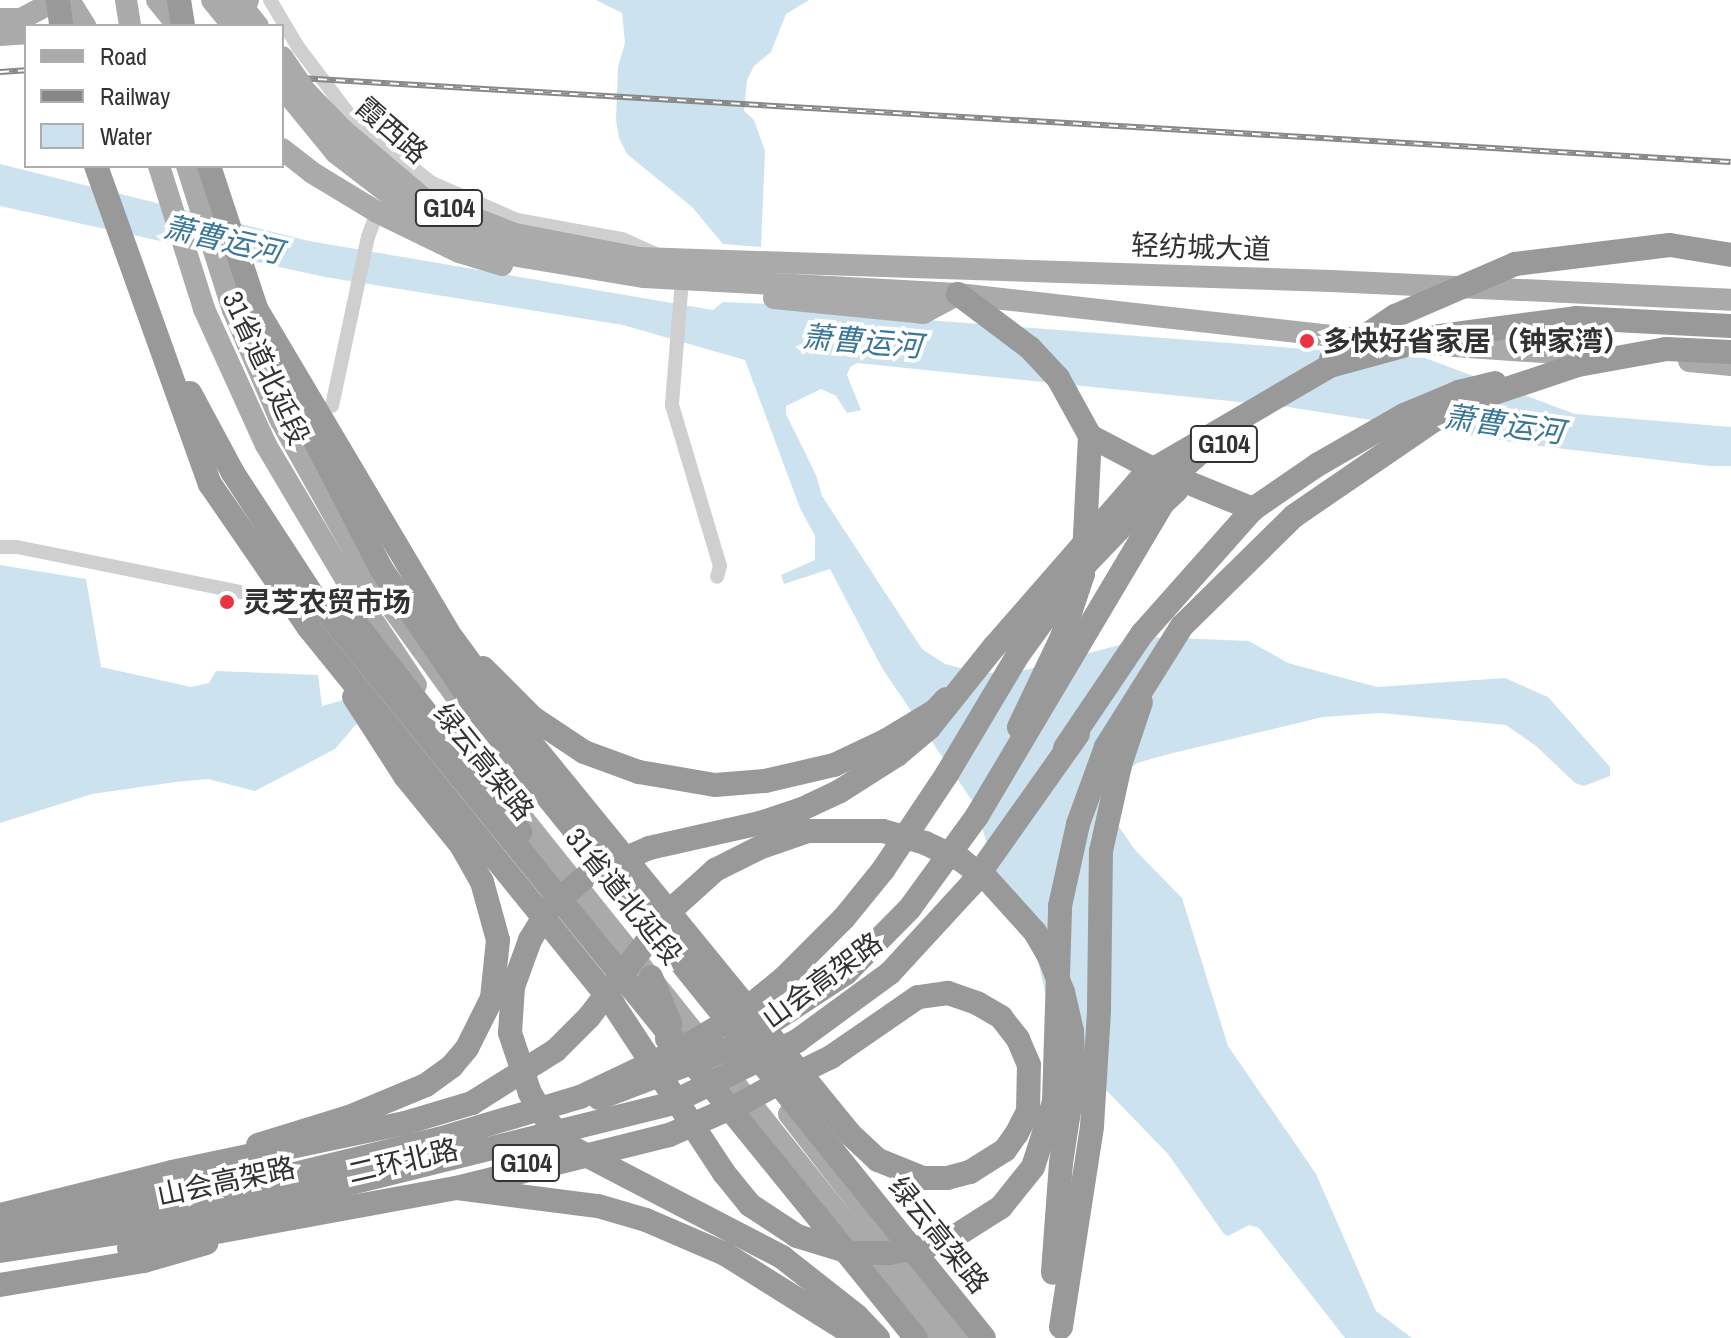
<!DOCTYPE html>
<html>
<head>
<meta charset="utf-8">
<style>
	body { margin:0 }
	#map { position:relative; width:1731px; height:1338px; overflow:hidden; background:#fff; font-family:"Archivo Narrow","Noto Sans SC",sans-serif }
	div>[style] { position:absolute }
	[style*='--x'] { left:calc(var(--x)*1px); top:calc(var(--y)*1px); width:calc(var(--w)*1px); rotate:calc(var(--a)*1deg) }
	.water>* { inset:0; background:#cce2ef }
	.street>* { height:14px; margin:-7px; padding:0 7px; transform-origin:7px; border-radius:7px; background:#cfcfcf }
	.primary>* { height:22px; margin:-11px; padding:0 11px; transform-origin:11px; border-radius:11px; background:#aaa }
	.highway>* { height:24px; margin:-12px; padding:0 12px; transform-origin:12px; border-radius:12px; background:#999 }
	.rail>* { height:6px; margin-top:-3px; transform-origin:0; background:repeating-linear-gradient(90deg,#fff 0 9px,#878787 0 18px); box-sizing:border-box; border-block:2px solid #878787 }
	.primary-bridge>* { height:22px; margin:-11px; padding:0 11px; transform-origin:11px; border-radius:11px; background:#aaa }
	.highway-bridge>* { height:24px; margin:-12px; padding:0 12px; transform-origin:12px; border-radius:12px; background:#999 }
	.dots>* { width:22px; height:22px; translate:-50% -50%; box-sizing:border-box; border:4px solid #fff; border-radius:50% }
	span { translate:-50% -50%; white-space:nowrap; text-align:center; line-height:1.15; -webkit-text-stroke:8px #fff; paint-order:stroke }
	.shield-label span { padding:2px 6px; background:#fff; border:2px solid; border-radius:6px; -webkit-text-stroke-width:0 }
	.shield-label { font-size:26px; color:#323232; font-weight:700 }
	.street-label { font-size:28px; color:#323232 }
	.poi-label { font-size:28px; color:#323232; font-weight:700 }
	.left { translate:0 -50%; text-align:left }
	.water-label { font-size:30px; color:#3b7799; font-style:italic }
	.legend { position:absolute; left:24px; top:24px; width:260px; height:144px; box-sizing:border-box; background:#fff; border:2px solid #adadad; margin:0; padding:10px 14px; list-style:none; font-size:24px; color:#323232 }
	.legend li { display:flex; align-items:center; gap:16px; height:40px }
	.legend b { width:40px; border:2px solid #adadad }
</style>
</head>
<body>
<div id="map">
	<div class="water">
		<i style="clip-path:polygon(596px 0,809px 0,786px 14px,771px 52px,754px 66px,747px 80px,744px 111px,754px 120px,765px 151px,761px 247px,723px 244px,692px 207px,627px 154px,619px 138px,616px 120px,618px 67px,625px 43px,622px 13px)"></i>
		<i style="clip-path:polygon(0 164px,309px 241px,713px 310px,723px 302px,769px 304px,784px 309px,1425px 358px,1575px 414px,1731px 427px,1731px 466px,1710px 466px,1531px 445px,1288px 407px,857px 363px,850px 367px,847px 375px,861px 410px,847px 413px,836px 396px,821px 389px,786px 406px,786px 414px,816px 475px,822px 496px,922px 649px,945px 664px,980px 673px,1018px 672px,1149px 637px,1249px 641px,1288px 663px,1377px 687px,1505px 678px,1548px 697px,1610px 767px,1610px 776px,1584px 786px,1575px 783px,1536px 746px,1506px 725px,1380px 713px,1323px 717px,1169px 754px,1137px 763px,1127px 771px,1115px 821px,1135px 850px,1182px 898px,1228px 1046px,1316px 1174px,1376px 1311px,1412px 1338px,1345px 1338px,1259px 1228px,1249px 1225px,1228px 1236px,1224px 1234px,1168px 1154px,1107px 1091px,1081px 1052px,1045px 992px,1033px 940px,1003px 895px,975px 805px,882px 668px,830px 569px,784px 584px,781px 575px,815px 560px,815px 536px,800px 508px,745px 360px,623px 325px,325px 277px,0 206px)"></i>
		<i style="clip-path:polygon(0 565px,86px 579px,101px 667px,191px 687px,209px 683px,216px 671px,318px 675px,322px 706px,361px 695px,369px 709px,335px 749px,255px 791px,208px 779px,176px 782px,92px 794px,0 823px)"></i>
	</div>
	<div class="street">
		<i style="--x:270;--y:0;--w:55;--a:59.2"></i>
		<i style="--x:298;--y:47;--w:94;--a:52.8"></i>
		<i style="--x:355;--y:122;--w:98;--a:38.4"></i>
		<i style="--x:432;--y:183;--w:93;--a:23.5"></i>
		<i style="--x:517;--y:220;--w:107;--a:10.3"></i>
		<i style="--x:622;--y:239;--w:39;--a:24"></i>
		<i style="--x:681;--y:292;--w:113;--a:94.6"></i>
		<i style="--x:672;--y:405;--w:168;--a:73.4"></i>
		<i style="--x:720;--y:566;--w:11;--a:105"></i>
		<i style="--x:332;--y:406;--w:173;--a:-78"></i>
		<i style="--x:368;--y:237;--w:27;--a:-70"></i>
		<i style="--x:0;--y:547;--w:17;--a:0"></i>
		<i style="--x:17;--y:547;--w:278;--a:11.4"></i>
	</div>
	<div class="primary">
		<i style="--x:126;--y:0;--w:26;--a:81"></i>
		<i style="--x:157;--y:0;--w:33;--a:51"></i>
		<i style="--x:212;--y:0;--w:33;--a:51"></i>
		<i style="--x:237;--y:0;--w:33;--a:51"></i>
		<i style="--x:0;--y:19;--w:21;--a:0"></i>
		<i style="--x:21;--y:19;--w:40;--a:-28"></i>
		<i style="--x:0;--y:35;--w:26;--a:-4"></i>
		<i style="--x:282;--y:87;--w:85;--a:50.7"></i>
		<i style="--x:336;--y:153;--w:105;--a:37.6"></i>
		<i style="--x:419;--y:217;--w:100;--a:22.4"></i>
		<i style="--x:511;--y:255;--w:135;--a:9.4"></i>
		<i style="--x:644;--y:277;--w:314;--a:3.1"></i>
		<i style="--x:958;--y:294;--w:416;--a:6.4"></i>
		<i style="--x:282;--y:149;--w:37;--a:38"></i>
		<i style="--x:311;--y:172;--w:77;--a:31.2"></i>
		<i style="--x:377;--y:212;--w:91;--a:26"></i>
		<i style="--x:459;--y:252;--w:45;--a:16.8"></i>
		<i style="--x:159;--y:166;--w:150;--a:72.5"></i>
		<i style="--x:204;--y:309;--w:149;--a:65.5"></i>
		<i style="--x:266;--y:445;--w:157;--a:59.3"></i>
		<i style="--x:346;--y:580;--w:126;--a:56.3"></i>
		<i style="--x:187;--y:166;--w:151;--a:72.3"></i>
		<i style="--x:233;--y:310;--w:119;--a:66.7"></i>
		<i style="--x:280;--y:419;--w:176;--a:60.7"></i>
		<i style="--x:366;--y:572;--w:169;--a:54.1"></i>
		<i style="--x:669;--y:259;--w:662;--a:1.9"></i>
		<i style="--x:1331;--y:281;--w:400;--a:2.7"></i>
		<i style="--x:774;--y:298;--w:150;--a:5.7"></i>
		<i style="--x:923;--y:313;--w:36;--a:-28"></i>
		<i style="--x:1425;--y:344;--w:177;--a:3.9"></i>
		<i style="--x:278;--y:361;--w:85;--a:67.9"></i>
		<i style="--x:1689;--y:361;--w:42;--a:5.4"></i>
		<i style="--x:513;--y:806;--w:681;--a:51.38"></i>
		<i style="--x:789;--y:1114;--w:284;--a:52.2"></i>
	</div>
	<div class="highway">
		<i style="--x:179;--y:0;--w:26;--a:81"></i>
		<i style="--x:958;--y:294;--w:90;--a:36.9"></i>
		<i style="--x:1030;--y:348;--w:41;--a:47"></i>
		<i style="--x:1058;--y:378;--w:66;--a:61.1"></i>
		<i style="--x:1090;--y:436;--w:138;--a:92.9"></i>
		<i style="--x:1083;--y:574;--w:66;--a:108.4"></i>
		<i style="--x:1062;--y:637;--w:100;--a:115.5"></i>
		<i style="--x:1666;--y:349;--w:65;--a:2.6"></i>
		<i style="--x:1090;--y:436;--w:62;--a:27.8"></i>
		<i style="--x:1145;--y:465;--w:117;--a:22.2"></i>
		<i style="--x:348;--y:614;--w:278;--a:51.7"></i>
		<i style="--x:483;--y:668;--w:71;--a:45"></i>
		<i style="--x:533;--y:718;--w:61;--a:33.7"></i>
		<i style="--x:584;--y:752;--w:59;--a:20"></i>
		<i style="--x:639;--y:772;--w:77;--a:9.7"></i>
		<i style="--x:715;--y:785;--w:50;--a:-4.6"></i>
		<i style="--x:765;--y:781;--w:71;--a:-13.1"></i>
		<i style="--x:834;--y:765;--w:56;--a:-25.2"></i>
		<i style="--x:885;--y:741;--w:58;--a:-31"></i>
		<i style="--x:935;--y:711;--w:16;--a:-47"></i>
		<i style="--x:1065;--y:748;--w:138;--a:-56"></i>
		<i style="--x:1142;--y:634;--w:167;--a:-48.4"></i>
		<i style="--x:1253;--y:509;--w:78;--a:-34.5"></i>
		<i style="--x:1317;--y:465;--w:100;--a:-29.9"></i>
		<i style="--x:1404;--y:415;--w:60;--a:-22.7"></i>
		<i style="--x:1459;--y:392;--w:37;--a:-14"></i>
		<i style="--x:988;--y:880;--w:70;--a:47.9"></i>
		<i style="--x:1035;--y:932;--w:28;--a:60"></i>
		<i style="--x:1049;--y:956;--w:39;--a:69"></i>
		<i style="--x:1063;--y:992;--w:40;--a:77"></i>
		<i style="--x:1072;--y:1031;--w:48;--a:87.6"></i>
		<i style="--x:1074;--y:1079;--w:85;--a:98.8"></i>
		<i style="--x:1061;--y:1163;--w:110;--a:94.2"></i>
		<i style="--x:651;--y:977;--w:50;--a:67.6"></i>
		<i style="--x:670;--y:1023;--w:16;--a:101"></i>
		<i style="--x:599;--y:1098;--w:146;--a:-20.9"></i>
		<i style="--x:735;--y:1046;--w:133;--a:-33.3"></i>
		<i style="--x:846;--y:973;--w:91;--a:-45.4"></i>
		<i style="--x:258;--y:1145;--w:95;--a:-17.1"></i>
		<i style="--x:349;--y:1117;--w:83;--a:-22.6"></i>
		<i style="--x:426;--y:1085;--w:32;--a:-36"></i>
		<i style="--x:452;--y:1066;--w:23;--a:-50"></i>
		<i style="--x:467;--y:1048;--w:56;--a:-63.4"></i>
		<i style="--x:492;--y:998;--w:58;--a:-84.1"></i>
		<i style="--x:498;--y:940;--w:60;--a:-105.4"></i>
		<i style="--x:482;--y:882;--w:43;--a:-119.6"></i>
		<i style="--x:461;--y:845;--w:89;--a:-129.1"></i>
		<i style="--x:405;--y:776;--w:94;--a:-122.8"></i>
		<i style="--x:90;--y:1202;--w:155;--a:-9.6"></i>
		<i style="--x:0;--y:1285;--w:146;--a:-9.5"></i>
		<i style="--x:144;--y:1261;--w:65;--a:-16.2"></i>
		<i style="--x:1061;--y:1327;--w:203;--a:-81.2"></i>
		<i style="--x:1092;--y:1126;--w:116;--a:-86.5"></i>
		<i style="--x:1099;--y:1010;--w:159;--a:-89.3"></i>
		<i style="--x:1101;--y:851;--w:88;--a:-77.5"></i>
		<i style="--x:1120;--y:765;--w:66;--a:-71.6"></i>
	</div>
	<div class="rail">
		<i style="--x:0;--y:72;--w:26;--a:-4"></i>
		<i style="--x:282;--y:77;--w:1451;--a:3.36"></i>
	</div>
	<div class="primary-bridge">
		<i style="--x:69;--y:0;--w:31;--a:58"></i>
		<i style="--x:237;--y:26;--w:28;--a:-67"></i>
		<i style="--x:282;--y:57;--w:42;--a:55.6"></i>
		<i style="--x:306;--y:92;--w:54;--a:45.7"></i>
		<i style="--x:344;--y:131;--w:104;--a:40.3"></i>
		<i style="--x:423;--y:198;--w:99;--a:21.4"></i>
		<i style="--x:515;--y:234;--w:127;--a:10.9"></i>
		<i style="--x:640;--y:258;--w:29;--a:2"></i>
	</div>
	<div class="highway-bridge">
		<i style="--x:58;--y:0;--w:26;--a:83"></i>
		<i style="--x:96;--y:166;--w:338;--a:70.3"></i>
		<i style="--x:210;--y:484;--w:175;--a:55.5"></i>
		<i style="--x:309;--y:628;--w:484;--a:51"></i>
		<i style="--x:613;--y:1004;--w:202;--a:56.7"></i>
		<i style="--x:724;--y:1173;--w:41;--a:50.9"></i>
		<i style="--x:750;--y:1205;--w:56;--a:33.4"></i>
		<i style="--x:797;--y:1236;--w:59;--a:16.9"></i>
		<i style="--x:853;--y:1253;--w:36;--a:0"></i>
		<i style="--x:889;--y:1253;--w:58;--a:-10.9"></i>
		<i style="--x:946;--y:1242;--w:65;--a:-32.5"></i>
		<i style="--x:1001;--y:1207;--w:51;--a:-51.3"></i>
		<i style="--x:1033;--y:1167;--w:68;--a:-72.1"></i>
		<i style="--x:1054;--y:1102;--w:196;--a:-88.2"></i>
		<i style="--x:1060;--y:906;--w:84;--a:-77.6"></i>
		<i style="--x:1078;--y:824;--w:82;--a:-70"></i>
		<i style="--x:1106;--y:747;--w:143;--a:-57.9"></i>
		<i style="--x:1182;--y:626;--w:157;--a:-44.5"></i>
		<i style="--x:1294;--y:516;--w:196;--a:-34.4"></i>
		<i style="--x:209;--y:166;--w:162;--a:71.7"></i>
		<i style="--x:255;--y:307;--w:377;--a:59.3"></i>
		<i style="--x:447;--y:631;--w:105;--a:53.9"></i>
		<i style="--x:509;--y:716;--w:539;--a:50.79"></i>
		<i style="--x:850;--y:1134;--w:38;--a:43"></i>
		<i style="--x:878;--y:1160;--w:48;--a:21.8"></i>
		<i style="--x:923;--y:1178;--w:24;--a:0"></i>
		<i style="--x:947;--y:1178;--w:24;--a:-15"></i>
		<i style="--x:970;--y:1172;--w:41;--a:-32.2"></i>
		<i style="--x:1005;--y:1150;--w:21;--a:-55"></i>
		<i style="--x:1017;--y:1133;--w:25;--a:-63"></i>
		<i style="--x:1028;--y:1111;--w:46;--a:-88.8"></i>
		<i style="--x:1029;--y:1065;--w:28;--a:-113"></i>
		<i style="--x:1018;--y:1039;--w:28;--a:-128"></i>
		<i style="--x:1001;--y:1017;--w:28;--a:-150"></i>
		<i style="--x:977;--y:1003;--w:31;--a:-161"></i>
		<i style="--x:948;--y:993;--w:30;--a:172"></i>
		<i style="--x:918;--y:997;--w:106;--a:145.4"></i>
		<i style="--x:831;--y:1057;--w:50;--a:153.9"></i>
		<i style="--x:786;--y:1079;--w:50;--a:151.4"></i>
		<i style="--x:742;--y:1103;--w:80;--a:156.3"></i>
		<i style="--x:669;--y:1135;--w:219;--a:166"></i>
		<i style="--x:1331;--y:359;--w:77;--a:-33.9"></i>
		<i style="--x:1395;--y:316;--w:131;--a:-23.4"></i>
		<i style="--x:1515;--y:264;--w:156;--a:-7"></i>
		<i style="--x:1670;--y:245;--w:62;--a:9.3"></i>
		<i style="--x:190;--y:393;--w:91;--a:61.7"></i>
		<i style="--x:233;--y:473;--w:145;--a:56.9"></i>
		<i style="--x:312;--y:594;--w:958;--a:50.93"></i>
		<i style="--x:1440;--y:411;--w:145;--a:-18.4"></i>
		<i style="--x:1578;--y:365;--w:89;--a:-10.3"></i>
		<i style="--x:306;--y:423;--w:165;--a:62.7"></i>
		<i style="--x:382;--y:570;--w:172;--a:55.7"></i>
		<i style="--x:479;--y:712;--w:804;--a:51.11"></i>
		<i style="--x:910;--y:908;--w:114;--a:-53.9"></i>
		<i style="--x:977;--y:816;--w:364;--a:-59.3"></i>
		<i style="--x:1163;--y:503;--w:18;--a:-43"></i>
		<i style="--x:0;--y:1215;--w:177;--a:-14"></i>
		<i style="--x:172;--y:1172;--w:238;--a:-11.9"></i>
		<i style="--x:405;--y:1123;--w:70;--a:-16.6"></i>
		<i style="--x:472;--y:1103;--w:99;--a:-32.2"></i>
		<i style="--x:556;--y:1050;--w:47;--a:-45"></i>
		<i style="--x:589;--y:1017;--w:138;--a:-52.4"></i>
		<i style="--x:673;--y:908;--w:57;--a:-42.1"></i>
		<i style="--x:715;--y:870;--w:49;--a:-26.6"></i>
		<i style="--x:759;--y:848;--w:52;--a:-19.1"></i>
		<i style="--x:808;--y:831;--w:75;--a:0"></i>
		<i style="--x:883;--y:831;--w:44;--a:15.9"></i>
		<i style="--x:925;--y:843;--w:40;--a:25"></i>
		<i style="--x:961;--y:860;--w:34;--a:37"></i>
		<i style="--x:0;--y:1232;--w:161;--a:-8.9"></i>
		<i style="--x:159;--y:1207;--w:288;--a:-13.7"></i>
		<i style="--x:439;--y:1139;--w:147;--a:-16.6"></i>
		<i style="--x:580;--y:1097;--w:110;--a:-25.4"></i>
		<i style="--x:679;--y:1050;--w:71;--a:-30.5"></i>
		<i style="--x:740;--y:1014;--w:58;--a:-39.4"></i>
		<i style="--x:785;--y:977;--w:83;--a:-45"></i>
		<i style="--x:844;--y:918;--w:62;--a:-50.9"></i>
		<i style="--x:883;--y:870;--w:115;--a:-56.3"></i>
		<i style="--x:947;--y:774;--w:139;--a:-59.2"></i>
		<i style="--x:1018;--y:655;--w:104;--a:-54"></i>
		<i style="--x:1079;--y:571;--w:105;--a:-46.2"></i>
		<i style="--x:1152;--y:495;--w:67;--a:-41.3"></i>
		<i style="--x:129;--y:1248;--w:333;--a:-10.4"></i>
		<i style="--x:457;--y:1188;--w:142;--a:7.3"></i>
		<i style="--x:598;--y:1206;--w:50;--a:16.3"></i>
		<i style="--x:646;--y:1220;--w:86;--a:23.3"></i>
		<i style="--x:725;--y:1254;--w:158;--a:32.1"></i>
		<i style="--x:0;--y:1251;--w:153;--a:-8.7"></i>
		<i style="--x:151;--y:1228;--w:134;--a:-12.1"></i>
		<i style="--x:282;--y:1200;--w:399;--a:-13.9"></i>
		<i style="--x:669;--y:1104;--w:143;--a:-26.2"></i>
		<i style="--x:797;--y:1041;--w:115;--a:-36.2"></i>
		<i style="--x:890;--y:973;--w:120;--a:-47.4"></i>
		<i style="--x:971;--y:885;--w:185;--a:-54.7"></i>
		<i style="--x:878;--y:1338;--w:30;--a:-134"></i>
		<i style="--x:857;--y:1316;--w:95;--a:-141.8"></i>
		<i style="--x:782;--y:1257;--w:236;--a:-152.5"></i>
		<i style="--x:573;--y:1148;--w:36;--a:-134"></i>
		<i style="--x:548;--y:1122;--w:34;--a:-122"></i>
		<i style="--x:530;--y:1093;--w:63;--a:-108.4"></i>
		<i style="--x:510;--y:1033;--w:46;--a:-86.3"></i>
		<i style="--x:513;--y:987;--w:50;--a:-70.1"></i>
		<i style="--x:530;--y:940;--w:39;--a:-59"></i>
		<i style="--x:550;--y:907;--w:51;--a:-40.2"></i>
		<i style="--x:589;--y:874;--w:65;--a:-23.4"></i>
		<i style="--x:649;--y:848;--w:114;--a:-12.7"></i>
		<i style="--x:760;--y:823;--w:44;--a:-18.4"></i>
		<i style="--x:802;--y:809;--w:42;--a:-25.3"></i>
		<i style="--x:840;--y:791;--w:67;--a:-32.3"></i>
		<i style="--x:897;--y:755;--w:42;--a:-40.2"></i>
		<i style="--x:929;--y:728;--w:104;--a:-51.3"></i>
		<i style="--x:994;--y:647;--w:230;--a:-48.9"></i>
		<i style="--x:1145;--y:474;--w:214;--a:-30.3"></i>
		<i style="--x:1330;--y:366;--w:114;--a:-15.3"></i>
		<i style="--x:1440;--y:336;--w:137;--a:-7.5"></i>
		<i style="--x:1576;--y:318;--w:155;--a:3"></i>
	</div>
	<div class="dots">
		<i style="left:1307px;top:341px;background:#ec3143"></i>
		<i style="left:227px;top:602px;background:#ec3143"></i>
	</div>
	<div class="shield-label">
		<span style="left:449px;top:208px">G104</span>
		<span style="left:1224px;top:444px">G104</span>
		<span style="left:526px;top:1163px">G104</span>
	</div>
	<div class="street-label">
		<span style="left:392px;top:130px;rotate:41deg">霞西路</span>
		<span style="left:1201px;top:247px;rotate:2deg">轻纺城大道</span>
		<span style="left:266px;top:368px;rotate:65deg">31省道北延段</span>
		<span style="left:484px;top:762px;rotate:51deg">绿云高架路</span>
		<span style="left:624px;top:896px;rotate:51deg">31省道北延段</span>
		<span style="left:822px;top:980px;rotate:-36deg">山会高架路</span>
		<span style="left:403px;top:1161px;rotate:-13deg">二环北路</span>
		<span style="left:226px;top:1181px;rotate:-12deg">山会高架路</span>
		<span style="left:939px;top:1235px;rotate:51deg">绿云高架路</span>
	</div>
	<div class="poi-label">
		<span class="left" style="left:1323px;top:341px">多快好省家居（钟家湾）</span>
		<span class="left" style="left:243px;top:602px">灵芝农贸市场</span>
	</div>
	<div class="water-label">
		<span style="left:223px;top:239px;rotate:13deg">萧曹运河</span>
		<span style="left:862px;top:341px;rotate:5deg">萧曹运河</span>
		<span style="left:1504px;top:424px;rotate:8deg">萧曹运河</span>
	</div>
	<ul class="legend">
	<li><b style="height:10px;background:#aaa"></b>Road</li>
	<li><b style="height:10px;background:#878787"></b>Railway</li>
	<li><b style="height:22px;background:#cce2ef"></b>Water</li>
	</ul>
</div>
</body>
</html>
